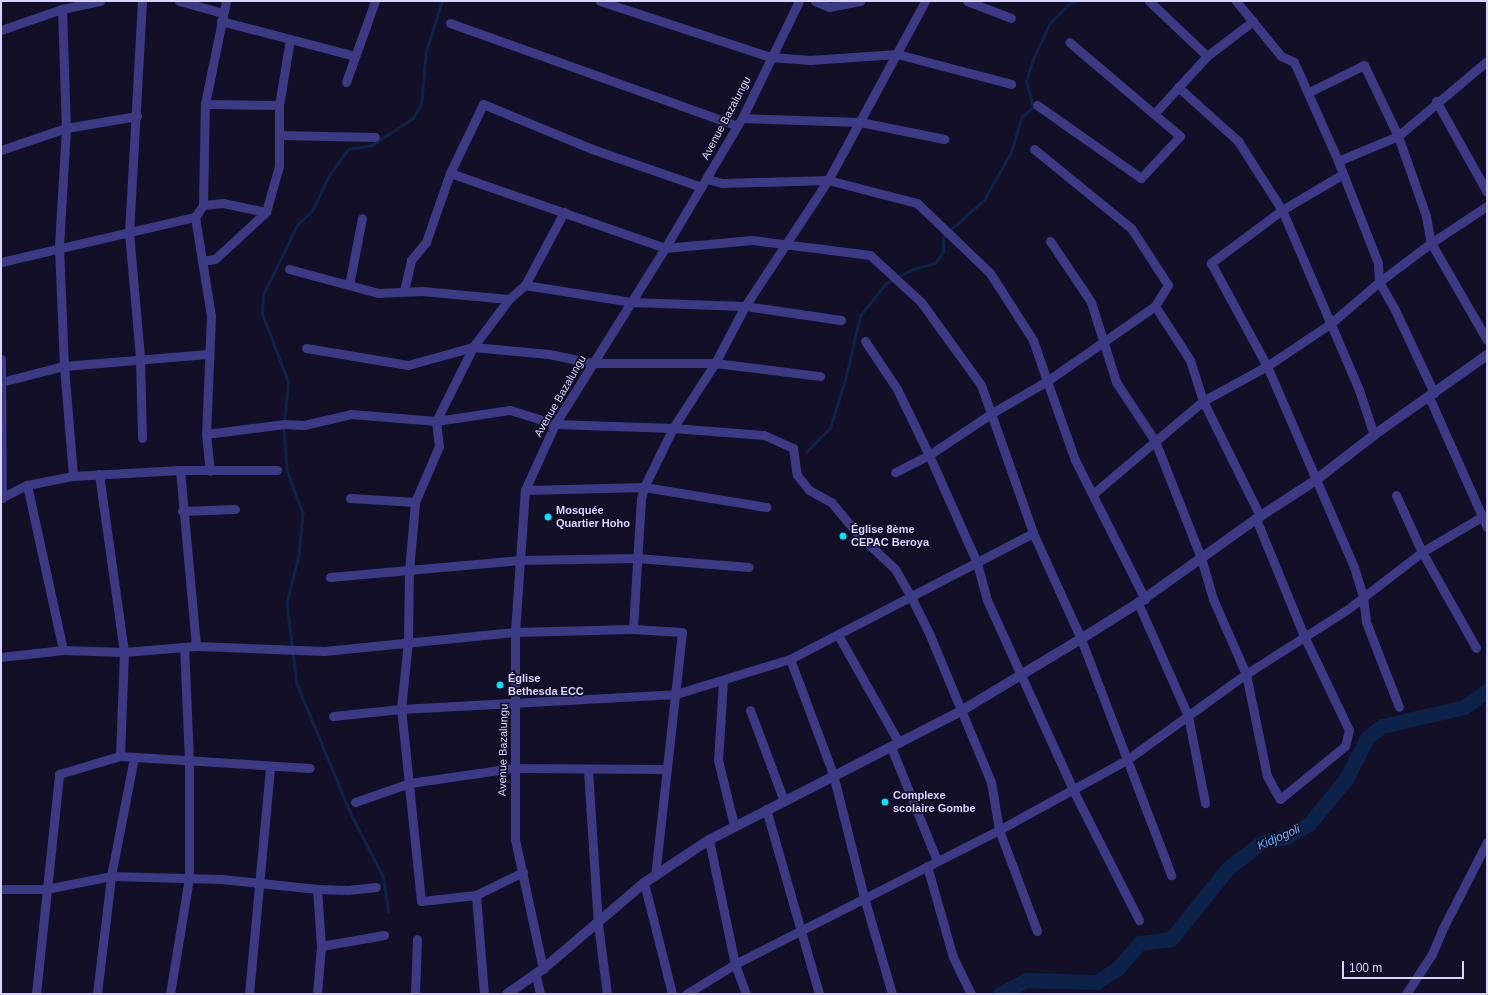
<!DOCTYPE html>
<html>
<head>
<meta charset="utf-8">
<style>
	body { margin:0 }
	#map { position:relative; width:1488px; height:995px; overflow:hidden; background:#130f26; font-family:Helvetica,sans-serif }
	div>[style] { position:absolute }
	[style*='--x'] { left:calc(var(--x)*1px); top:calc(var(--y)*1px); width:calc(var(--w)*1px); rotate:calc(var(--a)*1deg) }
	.stream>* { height:2.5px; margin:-1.25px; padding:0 1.25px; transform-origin:1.25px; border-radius:1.25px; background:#0c2248 }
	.river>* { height:15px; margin:-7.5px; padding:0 7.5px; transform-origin:7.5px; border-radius:7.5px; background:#0c2248 }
	.minor>* { height:9px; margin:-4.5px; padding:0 4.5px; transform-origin:4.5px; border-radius:4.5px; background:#3d3a85 }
	.tertiary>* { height:10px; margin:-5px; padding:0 5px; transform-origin:5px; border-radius:5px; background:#3d3a85 }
	.dots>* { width:11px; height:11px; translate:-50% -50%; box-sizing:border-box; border:2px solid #130f26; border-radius:50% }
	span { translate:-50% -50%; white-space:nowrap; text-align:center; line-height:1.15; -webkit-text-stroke:3.5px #130f26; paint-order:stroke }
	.street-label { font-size:11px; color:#d9d4ff }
	.poi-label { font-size:11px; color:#d9d4ff; font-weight:700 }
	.left { translate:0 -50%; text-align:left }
	.water-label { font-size:12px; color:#62b6ff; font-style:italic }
	.frame { position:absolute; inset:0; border:2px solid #d9d4ff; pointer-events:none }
	.scale { position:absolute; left:1342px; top:961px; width:122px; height:18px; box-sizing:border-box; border:2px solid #d9d4ff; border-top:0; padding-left:5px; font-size:12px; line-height:14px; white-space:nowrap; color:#d9d4ff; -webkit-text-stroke:3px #130f26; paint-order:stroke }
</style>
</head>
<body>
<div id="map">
	<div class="stream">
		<i style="--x:949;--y:231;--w:47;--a:-41.5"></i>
		<i style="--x:984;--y:200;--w:55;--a:-60.6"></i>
		<i style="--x:1011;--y:152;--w:37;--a:-73"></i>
		<i style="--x:1022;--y:117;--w:15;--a:-42"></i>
		<i style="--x:1033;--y:107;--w:27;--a:-105"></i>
		<i style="--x:1026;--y:81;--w:23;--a:-72"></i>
		<i style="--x:1033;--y:59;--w:38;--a:-65"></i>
		<i style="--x:1049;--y:24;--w:27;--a:-45"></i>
		<i style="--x:1068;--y:5;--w:9;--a:-27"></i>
		<i style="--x:897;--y:277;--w:18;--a:-27"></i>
		<i style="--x:913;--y:269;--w:23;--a:-15"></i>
		<i style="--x:935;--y:263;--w:14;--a:-54"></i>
		<i style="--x:943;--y:252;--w:15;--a:-90"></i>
		<i style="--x:943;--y:237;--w:4;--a:-45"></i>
		<i style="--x:284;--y:421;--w:39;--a:-84"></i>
		<i style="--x:288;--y:382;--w:73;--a:-110.9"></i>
		<i style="--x:262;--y:314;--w:19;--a:-87"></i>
		<i style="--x:263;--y:295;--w:78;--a:-64.1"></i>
		<i style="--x:297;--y:225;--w:21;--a:-43"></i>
		<i style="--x:312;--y:211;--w:41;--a:-64.1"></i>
		<i style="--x:330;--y:174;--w:31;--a:-54"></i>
		<i style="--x:348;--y:149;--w:24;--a:-9"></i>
		<i style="--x:372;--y:145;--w:49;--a:-33.4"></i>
		<i style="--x:413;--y:118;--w:15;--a:-58"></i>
		<i style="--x:421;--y:105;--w:54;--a:-84.7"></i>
		<i style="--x:426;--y:51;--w:52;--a:-72.3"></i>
		<i style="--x:284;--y:426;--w:45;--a:86.2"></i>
		<i style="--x:287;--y:471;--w:45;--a:69.1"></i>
		<i style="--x:303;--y:513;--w:43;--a:95.3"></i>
		<i style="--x:299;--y:556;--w:49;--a:104.3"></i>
		<i style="--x:287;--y:603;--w:82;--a:83"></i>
		<i style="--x:297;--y:684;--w:141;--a:67.4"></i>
		<i style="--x:351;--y:814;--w:70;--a:62.7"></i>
		<i style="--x:383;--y:876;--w:36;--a:81"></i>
		<i style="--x:806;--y:452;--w:34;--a:-45"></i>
		<i style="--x:830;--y:428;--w:50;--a:-72.6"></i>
		<i style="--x:845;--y:380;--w:66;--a:-76.8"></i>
		<i style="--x:860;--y:316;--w:42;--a:-51.8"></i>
		<i style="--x:886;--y:283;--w:8;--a:-23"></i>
	</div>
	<div class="river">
		<i style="--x:1000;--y:994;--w:30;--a:-28"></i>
		<i style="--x:1026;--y:980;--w:70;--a:1.6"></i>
		<i style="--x:1096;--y:982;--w:25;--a:-32"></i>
		<i style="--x:1117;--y:969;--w:35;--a:-49"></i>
		<i style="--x:1140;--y:943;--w:31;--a:-7"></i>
		<i style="--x:1171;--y:939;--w:91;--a:-51.2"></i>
		<i style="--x:1228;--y:868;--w:43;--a:-37.4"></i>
		<i style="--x:1262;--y:842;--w:25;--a:-12"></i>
		<i style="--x:1286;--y:837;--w:26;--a:-29"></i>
		<i style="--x:1309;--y:824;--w:58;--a:-50.6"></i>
		<i style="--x:1346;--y:779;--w:46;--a:-62.9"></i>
		<i style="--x:1367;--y:738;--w:19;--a:-39"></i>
		<i style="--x:1382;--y:726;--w:84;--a:-13"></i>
		<i style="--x:1464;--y:707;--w:28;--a:-35"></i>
	</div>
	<div class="minor">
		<i style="--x:142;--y:1;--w:231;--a:93.2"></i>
		<i style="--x:129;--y:232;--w:127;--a:85"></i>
		<i style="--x:140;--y:359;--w:79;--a:88.5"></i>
		<i style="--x:179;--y:1;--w:46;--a:15.3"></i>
		<i style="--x:600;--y:1;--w:179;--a:18.2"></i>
		<i style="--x:770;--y:57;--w:40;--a:4.3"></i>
		<i style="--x:810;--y:60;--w:87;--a:-3.9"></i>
		<i style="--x:897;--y:54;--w:118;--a:14.7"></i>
		<i style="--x:815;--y:1;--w:15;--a:23"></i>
		<i style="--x:829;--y:7;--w:32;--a:-11"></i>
		<i style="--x:967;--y:1;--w:47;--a:21.1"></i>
		<i style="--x:1149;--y:1;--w:80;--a:43.5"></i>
		<i style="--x:1236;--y:1;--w:71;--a:50.7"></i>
		<i style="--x:1281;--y:56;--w:14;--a:25"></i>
		<i style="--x:1294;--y:62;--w:108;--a:66"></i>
		<i style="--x:1338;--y:161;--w:110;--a:68.6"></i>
		<i style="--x:1378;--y:263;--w:19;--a:87"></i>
		<i style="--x:1379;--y:282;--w:32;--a:60"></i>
		<i style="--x:1395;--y:310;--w:92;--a:64.8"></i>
		<i style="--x:62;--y:9;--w:119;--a:88.1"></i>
		<i style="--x:66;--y:128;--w:119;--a:93.4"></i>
		<i style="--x:59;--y:247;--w:119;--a:87.6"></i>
		<i style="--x:64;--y:366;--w:110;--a:85.3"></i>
		<i style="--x:221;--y:21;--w:138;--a:14.6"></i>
		<i style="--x:450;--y:23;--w:305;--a:19.7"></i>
		<i style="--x:1;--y:30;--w:65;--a:-19"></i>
		<i style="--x:62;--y:9;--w:39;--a:-12"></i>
		<i style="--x:346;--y:82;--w:86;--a:-70.3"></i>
		<i style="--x:1178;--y:87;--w:81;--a:42"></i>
		<i style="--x:1238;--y:141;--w:82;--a:57.5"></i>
		<i style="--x:1282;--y:210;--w:196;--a:66.8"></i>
		<i style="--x:1359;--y:390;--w:47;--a:71.6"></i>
		<i style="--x:1309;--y:92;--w:61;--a:-26.1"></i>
		<i style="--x:1364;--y:65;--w:79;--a:64.4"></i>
		<i style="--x:1398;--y:136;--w:85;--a:70.7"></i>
		<i style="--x:1426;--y:216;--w:27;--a:80"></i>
		<i style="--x:1431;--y:243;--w:112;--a:60"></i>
		<i style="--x:1436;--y:101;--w:104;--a:60.7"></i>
		<i style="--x:205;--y:104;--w:74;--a:0.8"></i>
		<i style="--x:1037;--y:105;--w:127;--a:35.1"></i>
		<i style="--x:1141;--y:178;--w:57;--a:-47.1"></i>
		<i style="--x:1180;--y:136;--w:145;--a:-139.7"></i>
		<i style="--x:1154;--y:114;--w:79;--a:-47.6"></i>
		<i style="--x:1207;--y:56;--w:58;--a:-37.3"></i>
		<i style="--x:742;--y:118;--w:118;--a:1.9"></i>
		<i style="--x:860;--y:122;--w:86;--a:11.4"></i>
		<i style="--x:279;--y:135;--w:96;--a:1.2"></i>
		<i style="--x:1034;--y:149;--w:125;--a:39.2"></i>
		<i style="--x:1131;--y:228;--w:68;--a:57"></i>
		<i style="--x:1168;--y:285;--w:25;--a:122"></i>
		<i style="--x:1155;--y:306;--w:131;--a:145.2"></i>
		<i style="--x:1047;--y:381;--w:84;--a:70.5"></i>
		<i style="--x:1075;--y:460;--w:156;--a:63.3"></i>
		<i style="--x:1;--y:150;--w:69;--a:-18.7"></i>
		<i style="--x:66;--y:128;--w:72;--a:-9.6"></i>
		<i style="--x:1338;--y:161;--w:65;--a:-22.6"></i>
		<i style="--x:1398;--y:136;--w:116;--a:-40.1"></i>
		<i style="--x:450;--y:173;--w:228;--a:19.2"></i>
		<i style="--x:665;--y:248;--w:87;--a:-5.3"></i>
		<i style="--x:752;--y:240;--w:119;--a:7.2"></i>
		<i style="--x:870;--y:255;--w:69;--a:42.7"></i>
		<i style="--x:921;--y:302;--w:102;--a:54.1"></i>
		<i style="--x:981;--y:385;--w:157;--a:70.6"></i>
		<i style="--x:1033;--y:533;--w:116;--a:65.6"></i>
		<i style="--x:1081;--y:639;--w:253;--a:69.1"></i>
		<i style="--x:1343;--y:174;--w:71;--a:149.5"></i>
		<i style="--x:1282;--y:210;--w:89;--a:143.3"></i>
		<i style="--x:1211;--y:263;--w:117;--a:61.5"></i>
		<i style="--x:1267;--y:366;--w:219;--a:66.6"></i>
		<i style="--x:1354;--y:567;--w:31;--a:73"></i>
		<i style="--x:1363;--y:597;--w:25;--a:83"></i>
		<i style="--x:1366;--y:622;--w:91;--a:68.8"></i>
		<i style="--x:707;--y:179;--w:16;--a:15"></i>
		<i style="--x:722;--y:183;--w:106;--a:-1.6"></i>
		<i style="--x:828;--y:180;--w:92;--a:14.5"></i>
		<i style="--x:917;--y:203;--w:101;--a:43.8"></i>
		<i style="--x:990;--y:273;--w:80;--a:57.3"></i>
		<i style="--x:1033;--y:340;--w:43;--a:71.1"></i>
		<i style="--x:1047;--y:381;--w:64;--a:149.8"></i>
		<i style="--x:992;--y:413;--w:76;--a:146.3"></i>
		<i style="--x:929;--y:455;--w:38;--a:153"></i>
		<i style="--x:203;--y:205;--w:20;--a:-6"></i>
		<i style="--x:223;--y:203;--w:44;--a:11.8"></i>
		<i style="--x:195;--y:217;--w:100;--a:80.8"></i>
		<i style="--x:211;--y:316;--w:118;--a:92.4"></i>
		<i style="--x:206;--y:434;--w:37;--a:84"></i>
		<i style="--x:1050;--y:241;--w:73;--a:56.1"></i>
		<i style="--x:1091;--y:302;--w:84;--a:72.6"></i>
		<i style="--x:1116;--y:382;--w:71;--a:56.5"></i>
		<i style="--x:1155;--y:441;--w:126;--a:68.5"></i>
		<i style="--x:1201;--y:558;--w:43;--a:73.7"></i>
		<i style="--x:1213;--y:599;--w:82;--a:66.3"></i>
		<i style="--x:1246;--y:674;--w:104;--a:78.4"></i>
		<i style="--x:1267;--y:776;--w:26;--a:61"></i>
		<i style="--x:1280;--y:799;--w:84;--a:-39.2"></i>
		<i style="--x:1345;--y:746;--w:16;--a:-76"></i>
		<i style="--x:1349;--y:730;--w:104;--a:-115.6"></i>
		<i style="--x:1304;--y:636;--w:126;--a:-112.3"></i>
		<i style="--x:202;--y:261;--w:13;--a:-9"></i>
		<i style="--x:215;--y:259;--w:69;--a:-42.7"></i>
		<i style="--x:266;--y:212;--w:48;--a:-74.2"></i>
		<i style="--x:279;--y:166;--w:61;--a:-90"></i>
		<i style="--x:279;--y:105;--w:67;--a:-80.5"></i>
		<i style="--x:1;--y:262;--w:199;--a:-13.1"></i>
		<i style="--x:195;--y:217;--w:14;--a:-56"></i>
		<i style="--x:203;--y:205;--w:101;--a:-88.9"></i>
		<i style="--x:205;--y:104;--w:105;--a:-78.5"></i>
		<i style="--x:289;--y:269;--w:92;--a:15.1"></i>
		<i style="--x:378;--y:293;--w:44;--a:-2.6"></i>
		<i style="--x:422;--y:291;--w:87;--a:5.3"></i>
		<i style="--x:349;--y:285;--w:68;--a:-79"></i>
		<i style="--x:525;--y:285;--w:107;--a:9.1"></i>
		<i style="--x:631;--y:302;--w:114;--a:2"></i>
		<i style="--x:745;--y:306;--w:97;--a:8.3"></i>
		<i style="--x:404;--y:291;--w:32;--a:-77"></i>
		<i style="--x:411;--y:260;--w:23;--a:-50"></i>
		<i style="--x:426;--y:242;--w:73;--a:-70.8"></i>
		<i style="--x:450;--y:173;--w:76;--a:-64.4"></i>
		<i style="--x:483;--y:104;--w:118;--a:22.4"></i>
		<i style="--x:592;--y:149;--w:116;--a:19.1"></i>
		<i style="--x:1155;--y:306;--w:64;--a:57.1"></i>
		<i style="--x:1190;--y:360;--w:43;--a:72.4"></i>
		<i style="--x:1203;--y:401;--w:128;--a:63.6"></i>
		<i style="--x:865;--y:341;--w:58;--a:56.3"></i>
		<i style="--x:897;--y:389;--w:73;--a:64.1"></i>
		<i style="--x:929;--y:455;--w:118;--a:66"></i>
		<i style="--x:977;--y:563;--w:38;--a:75"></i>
		<i style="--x:987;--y:600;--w:209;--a:65.6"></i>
		<i style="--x:1073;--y:790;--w:146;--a:63.1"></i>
		<i style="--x:306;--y:348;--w:103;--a:9.5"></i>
		<i style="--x:408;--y:365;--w:67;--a:-15.5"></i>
		<i style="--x:473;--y:347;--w:76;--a:5.3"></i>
		<i style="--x:549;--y:354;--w:44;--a:11.8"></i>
		<i style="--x:592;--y:363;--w:123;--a:0"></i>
		<i style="--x:715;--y:363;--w:106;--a:7.1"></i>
		<i style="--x:1;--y:359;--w:139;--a:89.6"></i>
		<i style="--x:1;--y:382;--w:65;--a:-14.3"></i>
		<i style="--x:64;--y:366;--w:144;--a:-4.8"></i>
		<i style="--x:1429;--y:397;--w:142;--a:66"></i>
		<i style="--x:206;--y:434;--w:79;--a:-7.3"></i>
		<i style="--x:284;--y:424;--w:20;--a:3"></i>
		<i style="--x:304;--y:425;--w:48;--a:-13.2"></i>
		<i style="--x:351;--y:414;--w:85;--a:4.7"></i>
		<i style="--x:436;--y:421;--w:75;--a:-8.5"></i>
		<i style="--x:510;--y:410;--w:47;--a:17.3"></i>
		<i style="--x:555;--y:424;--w:118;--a:1.9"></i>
		<i style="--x:673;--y:428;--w:91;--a:4.4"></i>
		<i style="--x:764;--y:435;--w:32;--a:24"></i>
		<i style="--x:793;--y:448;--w:27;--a:82"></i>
		<i style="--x:797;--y:475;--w:19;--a:51"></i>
		<i style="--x:809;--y:490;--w:25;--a:29"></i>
		<i style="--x:831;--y:502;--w:40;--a:50"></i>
		<i style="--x:857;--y:533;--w:52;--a:43.5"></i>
		<i style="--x:895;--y:569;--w:30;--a:60"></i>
		<i style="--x:910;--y:595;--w:42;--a:63.4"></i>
		<i style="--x:929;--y:633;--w:161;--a:67.4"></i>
		<i style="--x:991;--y:782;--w:49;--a:80.5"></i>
		<i style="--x:999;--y:830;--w:108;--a:69.4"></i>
		<i style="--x:180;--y:470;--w:177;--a:84.8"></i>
		<i style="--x:99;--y:474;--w:180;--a:82"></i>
		<i style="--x:124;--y:652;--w:104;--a:92.2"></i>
		<i style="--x:27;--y:485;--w:169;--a:77.7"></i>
		<i style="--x:525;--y:490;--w:119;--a:-1.4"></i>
		<i style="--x:644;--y:487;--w:124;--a:9.3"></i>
		<i style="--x:1094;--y:493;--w:143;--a:-40.2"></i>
		<i style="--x:1203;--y:401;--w:73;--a:-28.7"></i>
		<i style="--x:1267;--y:366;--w:76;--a:-33.7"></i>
		<i style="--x:1330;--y:324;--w:65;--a:-40.6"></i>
		<i style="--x:1379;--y:282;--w:65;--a:-36.9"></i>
		<i style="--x:1431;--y:243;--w:67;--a:-33.5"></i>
		<i style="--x:1396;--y:495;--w:63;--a:65.5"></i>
		<i style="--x:1422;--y:552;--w:110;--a:60.6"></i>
		<i style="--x:1;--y:498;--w:29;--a:-27"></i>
		<i style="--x:27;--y:485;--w:47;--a:-11.1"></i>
		<i style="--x:73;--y:476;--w:107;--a:-3.2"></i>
		<i style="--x:180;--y:470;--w:97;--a:0"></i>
		<i style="--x:350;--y:498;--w:65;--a:3.5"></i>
		<i style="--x:182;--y:511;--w:53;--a:-2.2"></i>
		<i style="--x:330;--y:577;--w:190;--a:-5.1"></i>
		<i style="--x:519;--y:560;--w:118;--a:-1"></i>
		<i style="--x:637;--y:558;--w:112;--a:4.6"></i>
		<i style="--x:1138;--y:603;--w:124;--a:66.1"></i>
		<i style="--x:1188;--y:716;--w:89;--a:78.9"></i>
		<i style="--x:633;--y:629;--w:130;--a:-86.5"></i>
		<i style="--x:641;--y:499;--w:12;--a:-76"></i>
		<i style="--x:644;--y:487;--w:66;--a:-63.8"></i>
		<i style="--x:673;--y:428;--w:77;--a:-57.1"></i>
		<i style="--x:715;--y:363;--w:64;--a:-62.2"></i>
		<i style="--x:745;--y:306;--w:151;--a:-56.6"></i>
		<i style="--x:828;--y:180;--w:204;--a:-61.5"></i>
		<i style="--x:838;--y:635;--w:124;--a:60.5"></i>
		<i style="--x:1;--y:657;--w:62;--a:-6.4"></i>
		<i style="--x:63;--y:650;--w:61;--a:1.9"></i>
		<i style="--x:124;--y:652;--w:72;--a:-4.8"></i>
		<i style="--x:196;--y:646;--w:128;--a:2.2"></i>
		<i style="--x:324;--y:651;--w:192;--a:-5.7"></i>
		<i style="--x:515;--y:632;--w:118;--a:-1.5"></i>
		<i style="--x:633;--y:629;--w:49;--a:3.5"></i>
		<i style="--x:682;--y:632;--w:245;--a:96.3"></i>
		<i style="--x:790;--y:659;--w:123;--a:69.5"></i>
		<i style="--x:833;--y:774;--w:127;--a:75.9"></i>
		<i style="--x:864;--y:897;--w:101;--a:73.9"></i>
		<i style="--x:723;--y:681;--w:79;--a:93.6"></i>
		<i style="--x:718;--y:760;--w:67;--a:76.2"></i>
		<i style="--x:750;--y:710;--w:97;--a:69.5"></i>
		<i style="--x:333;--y:716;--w:68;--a:-5.9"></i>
		<i style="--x:401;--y:709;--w:275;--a:-3.1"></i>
		<i style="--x:676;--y:694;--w:119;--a:-17.1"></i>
		<i style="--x:790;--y:659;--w:274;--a:-27.4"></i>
		<i style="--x:891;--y:747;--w:123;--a:68"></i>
		<i style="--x:588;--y:770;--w:154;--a:86.3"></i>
		<i style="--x:598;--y:924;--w:71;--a:82.7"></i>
		<i style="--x:355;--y:802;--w:58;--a:-19.1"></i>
		<i style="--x:410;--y:783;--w:104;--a:-8.3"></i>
		<i style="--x:513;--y:768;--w:152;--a:0.4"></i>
		<i style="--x:766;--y:809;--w:192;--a:74"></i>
		<i style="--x:709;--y:840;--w:127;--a:78.2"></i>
		<i style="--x:735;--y:964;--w:32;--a:70"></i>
		<i style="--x:927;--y:866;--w:95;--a:74.1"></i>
		<i style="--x:953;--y:957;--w:41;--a:64.1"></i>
		<i style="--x:523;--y:872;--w:52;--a:153.9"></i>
		<i style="--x:476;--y:895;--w:55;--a:173.8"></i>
		<i style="--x:421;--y:901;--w:193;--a:-95.9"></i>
		<i style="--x:401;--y:709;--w:68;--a:-84.1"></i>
		<i style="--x:408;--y:641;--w:70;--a:-89.2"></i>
		<i style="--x:409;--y:571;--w:69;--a:-85"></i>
		<i style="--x:415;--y:502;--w:61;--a:-66.8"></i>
		<i style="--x:439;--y:446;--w:25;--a:-97"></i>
		<i style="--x:436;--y:421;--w:83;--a:-63.4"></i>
		<i style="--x:473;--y:347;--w:60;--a:-53.1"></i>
		<i style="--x:509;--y:299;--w:21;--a:-41"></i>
		<i style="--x:525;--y:285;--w:83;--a:-61.9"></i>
		<i style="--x:644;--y:883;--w:114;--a:75.8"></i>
		<i style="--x:1;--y:889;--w:45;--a:0"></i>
		<i style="--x:46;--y:889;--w:66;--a:-11.3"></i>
		<i style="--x:111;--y:876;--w:110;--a:1.6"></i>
		<i style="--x:221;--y:879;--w:97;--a:5.9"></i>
		<i style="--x:317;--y:889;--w:31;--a:2"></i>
		<i style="--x:348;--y:890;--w:28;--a:-6"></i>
		<i style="--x:476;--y:895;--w:99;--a:85.4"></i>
		<i style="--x:321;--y:946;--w:64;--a:-9.9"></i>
		<i style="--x:543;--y:969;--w:133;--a:-102.2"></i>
		<i style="--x:515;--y:839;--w:207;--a:-90"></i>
		<i style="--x:515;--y:632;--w:142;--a:-86"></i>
		<i style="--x:525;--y:490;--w:72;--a:-65.6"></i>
		<i style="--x:555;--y:424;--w:208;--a:-58"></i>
		<i style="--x:665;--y:248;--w:151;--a:-59.4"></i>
		<i style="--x:742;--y:118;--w:130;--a:-64"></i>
		<i style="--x:536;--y:975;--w:19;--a:78"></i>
		<i style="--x:36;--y:994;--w:221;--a:-84"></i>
		<i style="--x:59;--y:774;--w:64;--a:-16.4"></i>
		<i style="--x:120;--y:756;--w:190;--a:3.6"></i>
		<i style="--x:97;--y:994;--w:119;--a:-83.2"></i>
		<i style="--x:111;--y:876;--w:120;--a:-79"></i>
		<i style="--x:170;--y:994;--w:118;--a:-80.7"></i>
		<i style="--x:189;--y:878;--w:118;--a:-90"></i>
		<i style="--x:189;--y:760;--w:113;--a:-92.5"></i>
		<i style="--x:249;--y:994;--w:229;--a:-84.7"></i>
		<i style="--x:317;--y:994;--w:48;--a:-85.2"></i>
		<i style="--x:321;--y:946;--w:57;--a:-94"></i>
		<i style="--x:415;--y:994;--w:55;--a:-87.9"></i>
		<i style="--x:686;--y:994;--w:57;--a:-31.5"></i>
		<i style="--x:735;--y:964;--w:296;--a:-26.9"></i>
		<i style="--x:999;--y:830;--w:147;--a:-28.8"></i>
		<i style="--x:1128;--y:759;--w:145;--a:-35.8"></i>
		<i style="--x:1246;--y:674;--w:121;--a:-32.5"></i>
		<i style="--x:1348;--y:609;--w:93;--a:-37.6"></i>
		<i style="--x:1422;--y:552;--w:71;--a:-30.5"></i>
		<i style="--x:1406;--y:994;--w:48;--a:-57"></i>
		<i style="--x:1432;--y:954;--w:26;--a:-67"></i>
		<i style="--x:1442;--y:930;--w:99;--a:-62.9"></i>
	</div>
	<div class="tertiary">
		<i style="--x:507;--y:994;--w:44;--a:-34.8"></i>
		<i style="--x:543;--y:969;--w:133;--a:-40.4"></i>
		<i style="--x:644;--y:883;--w:78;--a:-33.5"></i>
		<i style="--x:709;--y:840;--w:283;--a:-27.1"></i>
		<i style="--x:961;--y:711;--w:140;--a:-31"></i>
		<i style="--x:1081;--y:639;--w:67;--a:-32.3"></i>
		<i style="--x:1138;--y:603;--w:145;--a:-35.4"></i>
		<i style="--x:1256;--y:519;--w:72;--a:-33"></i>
		<i style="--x:1316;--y:480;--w:73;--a:-37.8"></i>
		<i style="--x:1374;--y:435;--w:138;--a:-35.3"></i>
	</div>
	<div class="dots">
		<i style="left:548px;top:517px;background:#00e5ff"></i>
		<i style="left:843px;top:536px;background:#00e5ff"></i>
		<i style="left:500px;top:685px;background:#00e5ff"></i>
		<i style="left:885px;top:802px;background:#00e5ff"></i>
	</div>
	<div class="street-label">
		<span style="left:726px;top:118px;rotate:-62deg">Avenue Bazalungu</span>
		<span style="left:560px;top:396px;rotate:-60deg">Avenue Bazalungu</span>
		<span style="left:503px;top:750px;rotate:-89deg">Avenue Bazalungu</span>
	</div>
	<div class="poi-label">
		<span class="left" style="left:556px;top:517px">Mosquée<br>Quartier Hoho</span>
		<span class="left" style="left:851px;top:536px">Église 8ème<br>CEPAC Beroya</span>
		<span class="left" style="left:508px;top:685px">Église<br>Bethesda ECC</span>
		<span class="left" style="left:893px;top:802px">Complexe<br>scolaire Gombe</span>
	</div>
	<div class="water-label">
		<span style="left:1279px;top:838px;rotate:-24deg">Kidjogoli</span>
	</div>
	<div class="frame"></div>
	<div class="scale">100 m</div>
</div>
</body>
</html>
